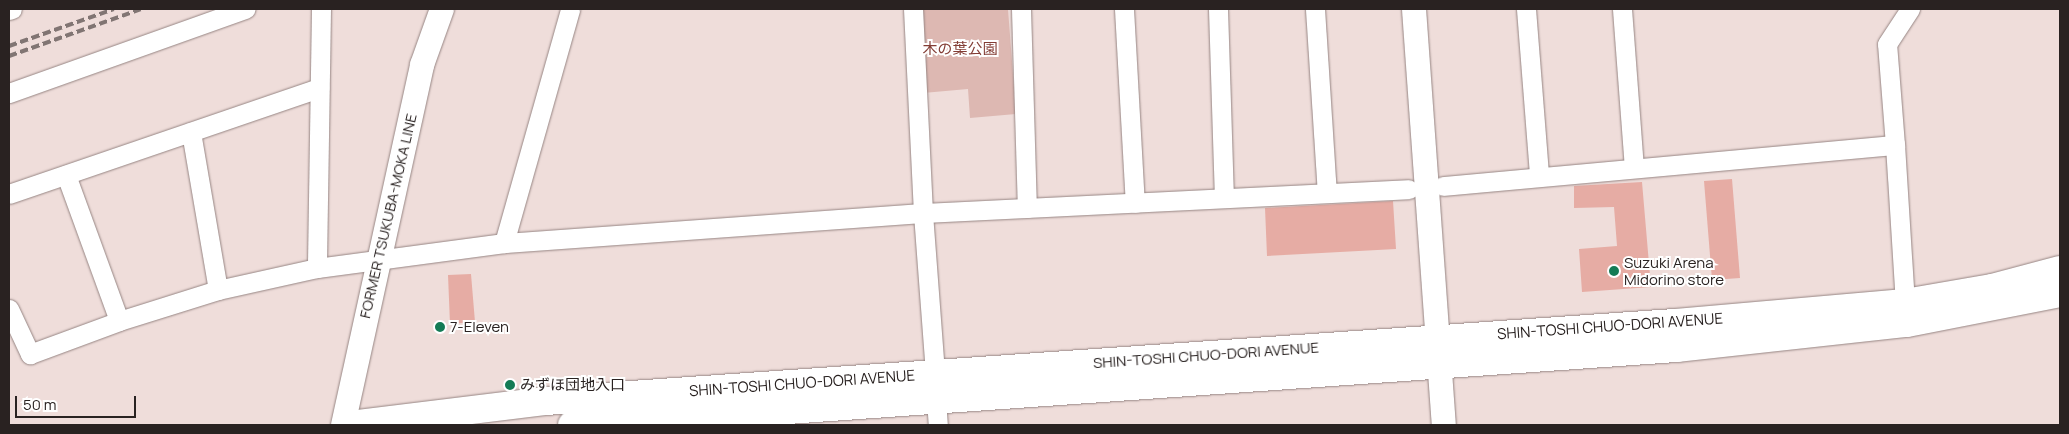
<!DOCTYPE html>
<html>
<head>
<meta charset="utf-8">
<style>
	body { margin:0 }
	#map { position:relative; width:2069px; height:434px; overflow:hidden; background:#efddda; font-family:Manrope,"Noto Sans JP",sans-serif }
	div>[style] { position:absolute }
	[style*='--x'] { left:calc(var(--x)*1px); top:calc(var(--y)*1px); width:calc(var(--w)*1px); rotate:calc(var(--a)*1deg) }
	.green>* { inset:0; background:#ddb8b2 }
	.building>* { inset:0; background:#e6aca4 }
	.roads { filter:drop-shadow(0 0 1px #968583) drop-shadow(0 0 1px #968583) }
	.minor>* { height:19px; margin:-9.5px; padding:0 9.5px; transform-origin:9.5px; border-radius:9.5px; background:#fff }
	.tertiary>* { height:24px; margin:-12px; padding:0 12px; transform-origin:12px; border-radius:12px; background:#fff }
	.primary>* { height:28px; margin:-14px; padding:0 14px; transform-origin:14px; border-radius:14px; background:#fff }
	.rail>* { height:4px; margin-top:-2px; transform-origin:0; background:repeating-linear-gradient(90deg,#817573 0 8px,transparent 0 12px) }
	.dots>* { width:14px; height:14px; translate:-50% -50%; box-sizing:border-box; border:2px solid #fff; border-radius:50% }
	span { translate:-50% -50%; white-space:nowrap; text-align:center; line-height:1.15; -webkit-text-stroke:4px #fff; paint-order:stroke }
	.park-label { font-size:15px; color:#833d35 }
	.street-label { font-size:15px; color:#292221 }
	.poi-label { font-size:15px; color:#292221 }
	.left { translate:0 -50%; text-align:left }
	.frame { position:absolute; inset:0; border:10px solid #292221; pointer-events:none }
	.scale { position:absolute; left:15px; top:396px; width:121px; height:22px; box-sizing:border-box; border:2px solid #292221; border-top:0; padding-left:6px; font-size:15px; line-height:18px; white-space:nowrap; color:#292221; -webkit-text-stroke:4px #fff; paint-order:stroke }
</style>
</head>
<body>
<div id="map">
	<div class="green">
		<i style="clip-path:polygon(917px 9px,1008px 9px,1016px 114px,970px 118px,968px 89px,923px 93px)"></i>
	</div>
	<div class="building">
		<i style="clip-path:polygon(1732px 179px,1740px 278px,1712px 280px,1704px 181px)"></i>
		<i style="clip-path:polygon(1642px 182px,1651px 287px,1582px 292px,1579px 249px,1617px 246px,1614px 207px,1574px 208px,1574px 186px)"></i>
		<i style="clip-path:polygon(1393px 201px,1396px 249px,1267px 256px,1265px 208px)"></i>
		<i style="clip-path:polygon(471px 274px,475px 322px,450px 324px,448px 275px)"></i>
	</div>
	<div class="roads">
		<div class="minor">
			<i style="--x:321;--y:9;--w:259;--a:90.9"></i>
			<i style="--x:317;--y:268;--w:189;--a:-7.6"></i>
			<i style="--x:504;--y:243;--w:420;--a:-4.1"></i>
			<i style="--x:923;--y:213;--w:204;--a:-92.8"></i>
			<i style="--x:1021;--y:9;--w:199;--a:88.3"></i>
			<i style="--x:1124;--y:9;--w:194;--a:86.8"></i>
			<i style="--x:1218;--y:9;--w:189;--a:88.2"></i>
			<i style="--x:1315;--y:9;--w:184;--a:86.3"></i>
			<i style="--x:1526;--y:9;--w:168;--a:85.5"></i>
			<i style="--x:1622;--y:9;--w:158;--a:85.7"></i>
			<i style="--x:9;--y:10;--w:3;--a:-18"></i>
			<i style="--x:9;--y:93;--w:251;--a:-19.6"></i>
			<i style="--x:191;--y:132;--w:160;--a:80.3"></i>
			<i style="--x:1895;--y:145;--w:101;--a:-94.5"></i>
			<i style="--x:1887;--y:44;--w:42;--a:-56.7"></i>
			<i style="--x:66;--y:175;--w:155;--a:70"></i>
			<i style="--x:1443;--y:186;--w:454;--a:-5.2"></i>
			<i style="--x:1895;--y:145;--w:158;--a:86.4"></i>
			<i style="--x:9;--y:194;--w:328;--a:-18.9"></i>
			<i style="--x:504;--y:243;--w:243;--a:-74.2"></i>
			<i style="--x:9;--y:309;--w:50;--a:65"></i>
			<i style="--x:30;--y:354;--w:95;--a:-20.3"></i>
			<i style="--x:119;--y:321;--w:104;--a:-17.4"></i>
			<i style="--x:218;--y:290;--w:101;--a:-12.5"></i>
			<i style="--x:935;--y:373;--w:160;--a:-94.3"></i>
			<i style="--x:923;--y:213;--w:486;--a:-2.8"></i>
			<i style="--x:936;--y:399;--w:26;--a:86"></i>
		</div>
		<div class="tertiary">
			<i style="--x:1414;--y:9;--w:417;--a:85.9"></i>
			<i style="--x:343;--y:425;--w:369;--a:-77.6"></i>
			<i style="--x:422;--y:65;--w:59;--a:-70.3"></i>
		</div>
		<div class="primary">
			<i style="--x:350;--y:425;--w:196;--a:-7"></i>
			<i style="--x:545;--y:401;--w:1134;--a:-3.95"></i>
			<i style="--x:1676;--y:323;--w:230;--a:-5"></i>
			<i style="--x:1905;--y:303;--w:88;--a:-9.8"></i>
			<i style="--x:1992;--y:288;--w:70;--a:-14.8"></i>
			<i style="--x:572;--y:425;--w:1107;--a:-3.99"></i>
			<i style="--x:1676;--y:348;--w:232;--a:-6.2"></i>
			<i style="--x:1907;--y:323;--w:156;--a:-11.1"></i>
		</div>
	</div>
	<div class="rail">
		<i style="--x:9;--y:46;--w:111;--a:-19.4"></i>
		<i style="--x:9;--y:56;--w:140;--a:-19.6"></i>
	</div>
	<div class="dots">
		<i style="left:1614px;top:271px;background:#147b55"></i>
		<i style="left:440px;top:327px;background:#147b55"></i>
		<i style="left:510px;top:385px;background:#147b55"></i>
	</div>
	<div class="park-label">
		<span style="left:960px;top:49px">木の葉公園</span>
	</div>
	<div class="street-label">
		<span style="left:388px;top:216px;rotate:-77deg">FORMER TSUKUBA-MOKA LINE</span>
		<span style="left:1610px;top:326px;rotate:-4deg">SHIN-TOSHI CHUO-DORI AVENUE</span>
		<span style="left:1206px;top:355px;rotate:-4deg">SHIN-TOSHI CHUO-DORI AVENUE</span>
		<span style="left:802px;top:383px;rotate:-4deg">SHIN-TOSHI CHUO-DORI AVENUE</span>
	</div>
	<div class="poi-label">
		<span class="left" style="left:1624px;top:271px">Suzuki Arena<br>Midorino store</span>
		<span class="left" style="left:450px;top:327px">7-Eleven</span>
		<span class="left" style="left:520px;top:385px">みずほ団地入口</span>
	</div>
	<div class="frame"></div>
	<div class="scale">50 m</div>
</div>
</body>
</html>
